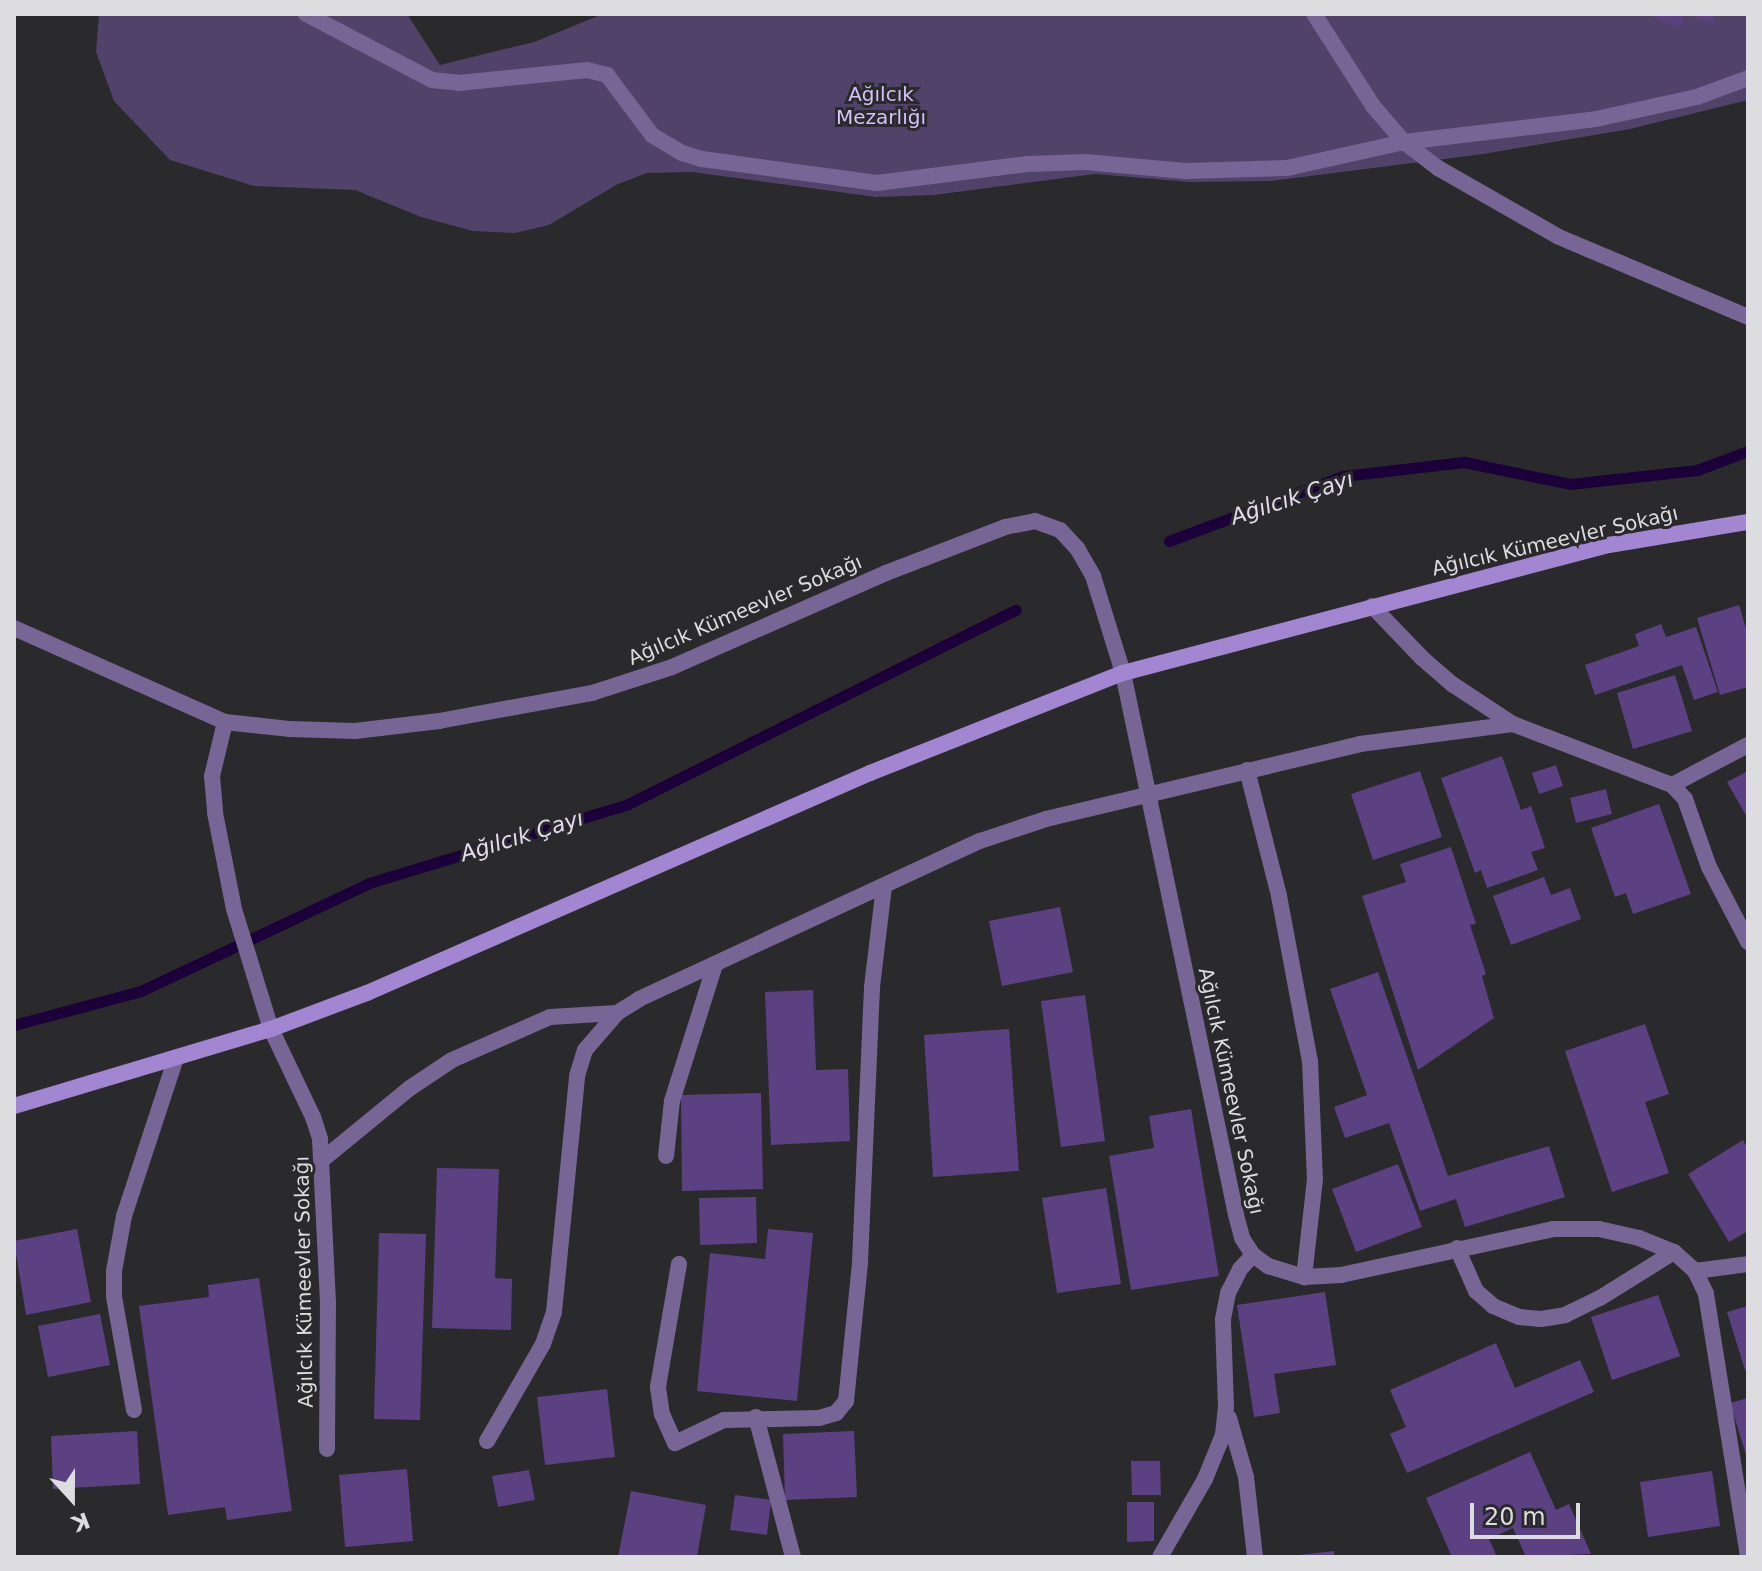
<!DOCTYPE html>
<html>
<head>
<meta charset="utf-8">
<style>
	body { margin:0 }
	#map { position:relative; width:1762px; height:1571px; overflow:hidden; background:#2a292b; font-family:"DejaVu Sans",sans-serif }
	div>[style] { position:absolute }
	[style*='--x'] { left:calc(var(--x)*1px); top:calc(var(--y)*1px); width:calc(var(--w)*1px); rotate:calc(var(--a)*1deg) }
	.green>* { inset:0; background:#504268 }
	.stream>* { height:11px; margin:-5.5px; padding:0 5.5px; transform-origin:5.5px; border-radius:5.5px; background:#1c0039 }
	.building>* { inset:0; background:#5c4182 }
	.lane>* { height:16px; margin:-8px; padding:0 8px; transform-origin:8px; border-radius:8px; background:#776695 }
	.street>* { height:16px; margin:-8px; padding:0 8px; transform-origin:8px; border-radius:8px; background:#776695 }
	.secondary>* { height:16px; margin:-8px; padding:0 8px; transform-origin:8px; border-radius:8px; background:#a386d2 }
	span { translate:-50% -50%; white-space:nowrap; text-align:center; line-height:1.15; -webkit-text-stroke:6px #2a292b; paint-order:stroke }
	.park-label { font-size:20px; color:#d6c1fa }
	.street-label { font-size:20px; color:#dddcde }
	.water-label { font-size:22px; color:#e3ddf0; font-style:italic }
	.frame { position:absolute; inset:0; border:16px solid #dddcde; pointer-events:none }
	.north { position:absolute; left:32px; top:1459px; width:80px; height:80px; -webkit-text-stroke:6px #2a292b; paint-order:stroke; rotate:159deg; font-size:22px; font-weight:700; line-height:32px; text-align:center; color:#dddcde }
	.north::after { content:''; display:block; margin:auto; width:28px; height:36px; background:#dddcde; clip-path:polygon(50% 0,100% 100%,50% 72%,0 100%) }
	.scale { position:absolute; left:1470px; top:1503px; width:110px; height:36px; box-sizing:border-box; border:4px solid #dddcde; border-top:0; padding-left:10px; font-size:24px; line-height:28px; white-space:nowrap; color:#dddcde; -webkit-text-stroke:6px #2a292b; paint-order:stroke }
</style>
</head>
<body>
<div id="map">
	<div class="green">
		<i style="clip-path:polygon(99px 14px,407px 14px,440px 65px,534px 42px,603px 14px,1748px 14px,1748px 100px,1630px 129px,1483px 154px,1271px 181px,1190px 182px,1095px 174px,934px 195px,876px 197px,692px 172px,647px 173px,616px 185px,549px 225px,515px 233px,473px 231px,421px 217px,355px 190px,254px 186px,170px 160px,114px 101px,96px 52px)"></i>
	</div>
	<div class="stream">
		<i style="--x:1169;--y:541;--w:186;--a:-20.5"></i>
		<i style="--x:1343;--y:476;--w:122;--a:-6.6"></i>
		<i style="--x:1464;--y:462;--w:108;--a:11.7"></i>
		<i style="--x:1570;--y:484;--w:128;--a:-6.3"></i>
		<i style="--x:1697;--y:470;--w:54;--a:-20.4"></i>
		<i style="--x:14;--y:1025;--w:131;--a:-15"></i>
		<i style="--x:141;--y:991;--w:252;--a:-25.3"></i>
		<i style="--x:369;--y:883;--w:269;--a:-16.9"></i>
		<i style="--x:626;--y:805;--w:436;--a:-26.6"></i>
	</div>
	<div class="building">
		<i style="clip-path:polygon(1653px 14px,1685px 14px,1680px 27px,1652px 17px)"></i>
		<i style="clip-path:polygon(1686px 14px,1716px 14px,1713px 24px)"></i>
		<i style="clip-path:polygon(1739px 605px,1748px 635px,1748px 687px,1720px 695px,1697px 618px)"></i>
		<i style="clip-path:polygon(1661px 624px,1666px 637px,1696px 627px,1718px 692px,1694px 700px,1682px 665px,1595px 695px,1585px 665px,1639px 646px,1635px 634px)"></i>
		<i style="clip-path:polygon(1675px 675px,1692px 731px,1633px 749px,1617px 693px)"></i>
		<i style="clip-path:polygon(1502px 756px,1521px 810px,1531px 806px,1545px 848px,1531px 852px,1538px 870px,1487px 888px,1481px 870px,1475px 873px,1441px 778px)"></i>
		<i style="clip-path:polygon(1556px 765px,1563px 786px,1539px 794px,1532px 773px)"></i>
		<i style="clip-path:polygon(1420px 771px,1442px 837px,1373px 860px,1351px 794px)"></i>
		<i style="clip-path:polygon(1748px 771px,1748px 819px,1727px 782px)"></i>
		<i style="clip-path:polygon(1606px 789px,1612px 814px,1576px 823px,1570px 798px)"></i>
		<i style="clip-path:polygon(1659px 804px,1691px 894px,1633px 914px,1626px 893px,1615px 897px,1591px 828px)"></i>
		<i style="clip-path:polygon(1451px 847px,1476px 924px,1470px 925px,1486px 974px,1482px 976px,1494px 1018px,1418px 1070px,1362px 896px,1406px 882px,1400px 864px)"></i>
		<i style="clip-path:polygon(1544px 877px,1551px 895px,1570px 888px,1581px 919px,1511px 945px,1493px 896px)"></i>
		<i style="clip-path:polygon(1060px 907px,1073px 972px,1002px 986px,989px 921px)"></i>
		<i style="clip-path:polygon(1378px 972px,1448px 1176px,1549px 1146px,1565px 1197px,1465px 1227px,1456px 1199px,1420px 1211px,1389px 1123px,1345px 1138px,1334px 1107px,1367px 1095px,1330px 989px)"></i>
		<i style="clip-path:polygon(813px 990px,816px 1070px,848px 1069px,850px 1141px,771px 1145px,765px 992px)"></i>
		<i style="clip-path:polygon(1085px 995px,1105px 1141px,1061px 1147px,1041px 1001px)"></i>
		<i style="clip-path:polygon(1645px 1024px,1669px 1094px,1645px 1102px,1669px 1173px,1612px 1192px,1565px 1051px)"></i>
		<i style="clip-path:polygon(1009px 1029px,1019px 1171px,933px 1177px,924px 1035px)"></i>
		<i style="clip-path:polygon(761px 1093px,763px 1189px,682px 1191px,681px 1095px)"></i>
		<i style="clip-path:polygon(1191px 1109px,1219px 1276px,1131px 1290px,1109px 1156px,1154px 1148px,1149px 1116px)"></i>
		<i style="clip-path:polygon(1743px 1140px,1748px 1149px,1748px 1231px,1729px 1242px,1688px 1174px)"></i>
		<i style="clip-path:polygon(1398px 1164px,1422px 1227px,1356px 1252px,1332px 1189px)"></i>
		<i style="clip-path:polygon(437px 1168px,499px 1169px,495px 1278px,512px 1279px,511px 1330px,432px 1328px)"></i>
		<i style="clip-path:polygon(1106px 1188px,1121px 1284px,1057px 1293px,1042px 1198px)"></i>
		<i style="clip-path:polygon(756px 1197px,757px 1243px,700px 1245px,699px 1198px)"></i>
		<i style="clip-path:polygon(77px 1229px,91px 1302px,26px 1315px,14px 1241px)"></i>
		<i style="clip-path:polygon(768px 1229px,813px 1233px,797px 1401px,697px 1391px,710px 1253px,765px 1259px)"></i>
		<i style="clip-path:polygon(379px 1233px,426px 1234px,420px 1420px,374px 1419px)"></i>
		<i style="clip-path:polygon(259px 1278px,292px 1511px,227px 1520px,225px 1507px,168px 1515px,139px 1306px,209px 1297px,208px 1285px)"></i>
		<i style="clip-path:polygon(1325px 1292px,1336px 1365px,1274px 1374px,1280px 1413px,1254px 1417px,1237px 1305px)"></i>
		<i style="clip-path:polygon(1658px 1295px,1680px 1356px,1612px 1380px,1591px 1317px)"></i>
		<i style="clip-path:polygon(1748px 1306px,1748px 1370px,1745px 1370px,1727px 1312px)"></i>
		<i style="clip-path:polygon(100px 1314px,110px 1365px,48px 1377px,38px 1326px)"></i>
		<i style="clip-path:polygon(1496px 1343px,1515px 1388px,1580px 1360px,1594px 1392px,1407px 1473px,1390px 1434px,1406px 1427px,1390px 1390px)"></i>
		<i style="clip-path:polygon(607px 1389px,615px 1457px,545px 1465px,537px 1397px)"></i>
		<i style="clip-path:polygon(1748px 1398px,1748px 1458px,1747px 1458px,1730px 1403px)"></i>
		<i style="clip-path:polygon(137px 1431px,140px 1484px,53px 1489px,51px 1436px)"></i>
		<i style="clip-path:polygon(854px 1431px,857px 1497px,785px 1500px,783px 1434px)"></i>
		<i style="clip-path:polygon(1530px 1452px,1556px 1510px,1569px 1504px,1591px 1554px,1526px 1557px,1513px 1528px,1489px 1539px,1497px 1557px,1452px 1557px,1426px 1498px)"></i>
		<i style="clip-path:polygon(1131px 1461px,1160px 1461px,1161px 1495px,1132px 1495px)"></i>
		<i style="clip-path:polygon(407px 1469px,413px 1541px,345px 1547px,339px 1475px)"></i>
		<i style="clip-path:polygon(529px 1470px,535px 1500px,498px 1507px,492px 1476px)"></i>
		<i style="clip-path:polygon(1712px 1471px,1720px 1526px,1648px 1537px,1640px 1482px)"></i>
		<i style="clip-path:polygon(631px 1491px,706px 1505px,697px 1557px,618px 1557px)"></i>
		<i style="clip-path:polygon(735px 1495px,771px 1500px,767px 1535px,730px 1530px)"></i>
		<i style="clip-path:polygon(1127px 1502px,1154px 1502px,1154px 1541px,1127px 1542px)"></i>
		<i style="clip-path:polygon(1334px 1551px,1334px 1557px,1299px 1557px,1299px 1555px)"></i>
	</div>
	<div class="lane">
		<i style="--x:306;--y:14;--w:142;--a:27.6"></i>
		<i style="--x:432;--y:80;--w:27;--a:6"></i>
		<i style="--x:459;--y:83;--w:129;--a:-5.8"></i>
		<i style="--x:587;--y:70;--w:21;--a:14"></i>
		<i style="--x:607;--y:75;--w:75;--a:53.1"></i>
		<i style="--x:652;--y:135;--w:35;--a:31"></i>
		<i style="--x:682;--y:153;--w:21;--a:17"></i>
		<i style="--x:702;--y:159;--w:177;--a:7.8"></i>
		<i style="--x:877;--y:183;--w:152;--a:-7.2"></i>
		<i style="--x:1028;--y:164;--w:57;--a:-2"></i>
		<i style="--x:1085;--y:162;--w:101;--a:5.1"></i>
		<i style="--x:1186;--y:171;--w:101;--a:-1.7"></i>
		<i style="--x:1287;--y:168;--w:120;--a:-12.5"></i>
		<i style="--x:1404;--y:142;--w:193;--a:-6.8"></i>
		<i style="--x:1596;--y:119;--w:103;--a:-12.3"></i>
		<i style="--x:1697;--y:97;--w:54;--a:-20.4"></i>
		<i style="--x:225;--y:722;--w:56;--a:103.5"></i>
		<i style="--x:212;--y:776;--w:37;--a:85"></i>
		<i style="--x:215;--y:813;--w:98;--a:78.8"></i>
		<i style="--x:234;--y:909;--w:126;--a:72.9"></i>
	</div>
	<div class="street">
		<i style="--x:1314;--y:14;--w:109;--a:57.3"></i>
		<i style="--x:1373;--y:106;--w:48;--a:49.3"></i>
		<i style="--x:1404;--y:142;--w:43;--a:37.4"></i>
		<i style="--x:1438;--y:168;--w:139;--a:29.7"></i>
		<i style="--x:1559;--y:237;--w:205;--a:22.9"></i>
		<i style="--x:1372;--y:606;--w:72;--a:46.1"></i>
		<i style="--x:1422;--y:658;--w:40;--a:41"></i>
		<i style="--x:1452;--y:684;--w:73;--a:33.3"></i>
		<i style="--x:1513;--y:724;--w:170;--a:21"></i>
		<i style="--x:1672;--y:785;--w:19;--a:47"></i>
		<i style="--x:1685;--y:799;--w:72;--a:70.6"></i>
		<i style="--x:1709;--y:867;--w:85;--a:62.5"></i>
		<i style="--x:14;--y:628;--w:231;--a:24"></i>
		<i style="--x:225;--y:722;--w:64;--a:6.2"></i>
		<i style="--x:289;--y:729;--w:66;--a:1.7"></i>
		<i style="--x:355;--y:731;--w:85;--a:-6.8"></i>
		<i style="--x:439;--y:721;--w:156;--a:-10.4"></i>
		<i style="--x:592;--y:693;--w:84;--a:-18"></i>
		<i style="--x:672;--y:667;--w:234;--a:-23.7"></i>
		<i style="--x:886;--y:573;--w:128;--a:-21.1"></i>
		<i style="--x:1005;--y:527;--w:31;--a:-11"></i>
		<i style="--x:1035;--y:521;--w:27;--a:20"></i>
		<i style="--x:1060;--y:530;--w:25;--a:47"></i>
		<i style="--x:1077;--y:548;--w:32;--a:60"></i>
		<i style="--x:1093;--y:576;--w:102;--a:72.8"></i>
		<i style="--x:1123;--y:673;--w:554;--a:78.22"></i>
		<i style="--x:1236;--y:1215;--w:24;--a:75"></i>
		<i style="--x:1242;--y:1238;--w:20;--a:57"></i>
		<i style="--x:1253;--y:1255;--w:19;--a:36"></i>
		<i style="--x:1268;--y:1266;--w:38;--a:17"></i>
		<i style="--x:1304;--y:1277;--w:37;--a:-3"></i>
		<i style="--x:1341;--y:1275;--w:218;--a:-12.2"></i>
		<i style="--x:1554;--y:1229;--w:45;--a:0"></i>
		<i style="--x:1599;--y:1229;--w:41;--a:12.7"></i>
		<i style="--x:1639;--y:1238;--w:38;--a:22"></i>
		<i style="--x:1674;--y:1252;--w:28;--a:42"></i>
		<i style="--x:1695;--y:1271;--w:25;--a:64"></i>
		<i style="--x:1706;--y:1294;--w:266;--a:80.9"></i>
		<i style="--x:1247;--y:770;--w:130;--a:75.7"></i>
		<i style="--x:1279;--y:896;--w:168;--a:79.4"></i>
		<i style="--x:1310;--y:1061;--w:118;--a:87.6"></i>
		<i style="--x:1315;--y:1179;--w:99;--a:96.4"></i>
		<i style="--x:1672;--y:785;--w:86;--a:-27.8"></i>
		<i style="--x:271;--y:1029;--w:98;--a:64.5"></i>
		<i style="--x:313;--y:1117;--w:23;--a:72"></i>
		<i style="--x:320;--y:1139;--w:163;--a:87.2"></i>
		<i style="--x:328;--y:1302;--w:147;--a:90.4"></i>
		<i style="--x:666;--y:1156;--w:55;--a:-83.8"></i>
		<i style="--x:672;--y:1101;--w:143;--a:-72.5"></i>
		<i style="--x:322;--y:1160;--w:114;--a:-39.3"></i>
		<i style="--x:410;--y:1088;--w:50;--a:-33.7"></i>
		<i style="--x:452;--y:1060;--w:107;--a:-23.7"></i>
		<i style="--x:550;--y:1017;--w:67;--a:-3.4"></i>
		<i style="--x:1457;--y:1248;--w:47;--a:66.2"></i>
		<i style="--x:1476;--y:1291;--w:23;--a:41"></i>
		<i style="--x:1493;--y:1306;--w:28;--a:23"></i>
		<i style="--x:1519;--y:1317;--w:22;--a:5"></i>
		<i style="--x:1541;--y:1319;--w:24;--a:-9"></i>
		<i style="--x:1565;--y:1315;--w:39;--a:-26"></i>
		<i style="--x:1600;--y:1298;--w:87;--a:-31.9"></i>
		<i style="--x:679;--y:1264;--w:125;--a:99.7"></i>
		<i style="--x:658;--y:1387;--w:27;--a:82"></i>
		<i style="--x:662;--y:1414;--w:32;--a:66"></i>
		<i style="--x:675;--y:1443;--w:54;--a:-25.1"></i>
		<i style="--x:724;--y:1420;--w:95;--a:-1.2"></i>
		<i style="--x:819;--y:1418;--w:18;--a:-16"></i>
		<i style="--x:836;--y:1413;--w:16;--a:-50"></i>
		<i style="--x:846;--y:1401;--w:140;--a:-84.2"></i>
		<i style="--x:860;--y:1262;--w:275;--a:-87.5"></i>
		<i style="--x:872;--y:987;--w:101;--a:-83.2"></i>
		<i style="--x:1695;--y:1271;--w:53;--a:-7.5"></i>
		<i style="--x:134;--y:1410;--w:116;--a:-100"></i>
		<i style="--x:114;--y:1296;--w:25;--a:-90"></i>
		<i style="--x:114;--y:1271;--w:56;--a:-79.7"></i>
		<i style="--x:124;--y:1216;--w:166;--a:-71.8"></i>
		<i style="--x:756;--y:1417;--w:145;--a:75.2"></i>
		<i style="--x:1229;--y:1418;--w:61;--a:73.9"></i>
		<i style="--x:1246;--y:1477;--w:81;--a:83.6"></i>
		<i style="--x:487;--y:1441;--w:112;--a:-60"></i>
		<i style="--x:543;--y:1344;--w:34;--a:-71"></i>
		<i style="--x:554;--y:1312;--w:237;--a:-84.4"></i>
		<i style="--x:577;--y:1076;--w:27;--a:-73"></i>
		<i style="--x:585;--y:1050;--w:49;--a:-49.1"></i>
		<i style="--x:617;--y:1013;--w:26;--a:-32"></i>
		<i style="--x:639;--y:999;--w:376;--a:-24.9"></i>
		<i style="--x:980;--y:841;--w:70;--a:-18.4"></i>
		<i style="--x:1046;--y:819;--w:323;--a:-13.4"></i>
		<i style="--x:1360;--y:744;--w:154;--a:-7.4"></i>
		<i style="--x:1160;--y:1557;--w:90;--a:-60"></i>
		<i style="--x:1205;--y:1479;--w:48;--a:-67.8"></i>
		<i style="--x:1223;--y:1435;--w:28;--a:-84"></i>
		<i style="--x:1226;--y:1407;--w:88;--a:-92"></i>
		<i style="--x:1223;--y:1319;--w:26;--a:-79"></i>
		<i style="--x:1228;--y:1293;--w:27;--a:-63"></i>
		<i style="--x:1240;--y:1269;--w:19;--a:-47"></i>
	</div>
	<div class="secondary">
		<i style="--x:14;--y:1106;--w:268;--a:-16.7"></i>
		<i style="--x:271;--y:1029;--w:103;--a:-20.6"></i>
		<i style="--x:367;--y:993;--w:549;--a:-23.62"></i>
		<i style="--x:870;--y:773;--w:272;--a:-21.6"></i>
		<i style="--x:1123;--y:673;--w:503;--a:-14.76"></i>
		<i style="--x:1609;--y:545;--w:141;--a:-9.4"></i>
	</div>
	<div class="park-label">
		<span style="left:881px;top:106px">Ağılcık<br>Mezarlığı</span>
	</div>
	<div class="street-label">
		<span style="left:1555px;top:541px;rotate:-13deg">Ağılcık Kümeevler Sokağı</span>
		<span style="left:745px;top:610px;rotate:-23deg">Ağılcık Kümeevler Sokağı</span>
		<span style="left:1231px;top:1091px;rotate:78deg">Ağılcık Kümeevler Sokağı</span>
		<span style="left:304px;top:1282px;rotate:-91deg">Ağılcık Kümeevler Sokağı</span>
	</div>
	<div class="water-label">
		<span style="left:1292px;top:498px;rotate:-18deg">Ağılcık Çayı</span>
		<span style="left:522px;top:836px;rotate:-17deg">Ağılcık Çayı</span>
	</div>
	<div class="frame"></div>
	<div class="north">K</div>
	<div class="scale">20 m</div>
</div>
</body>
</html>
